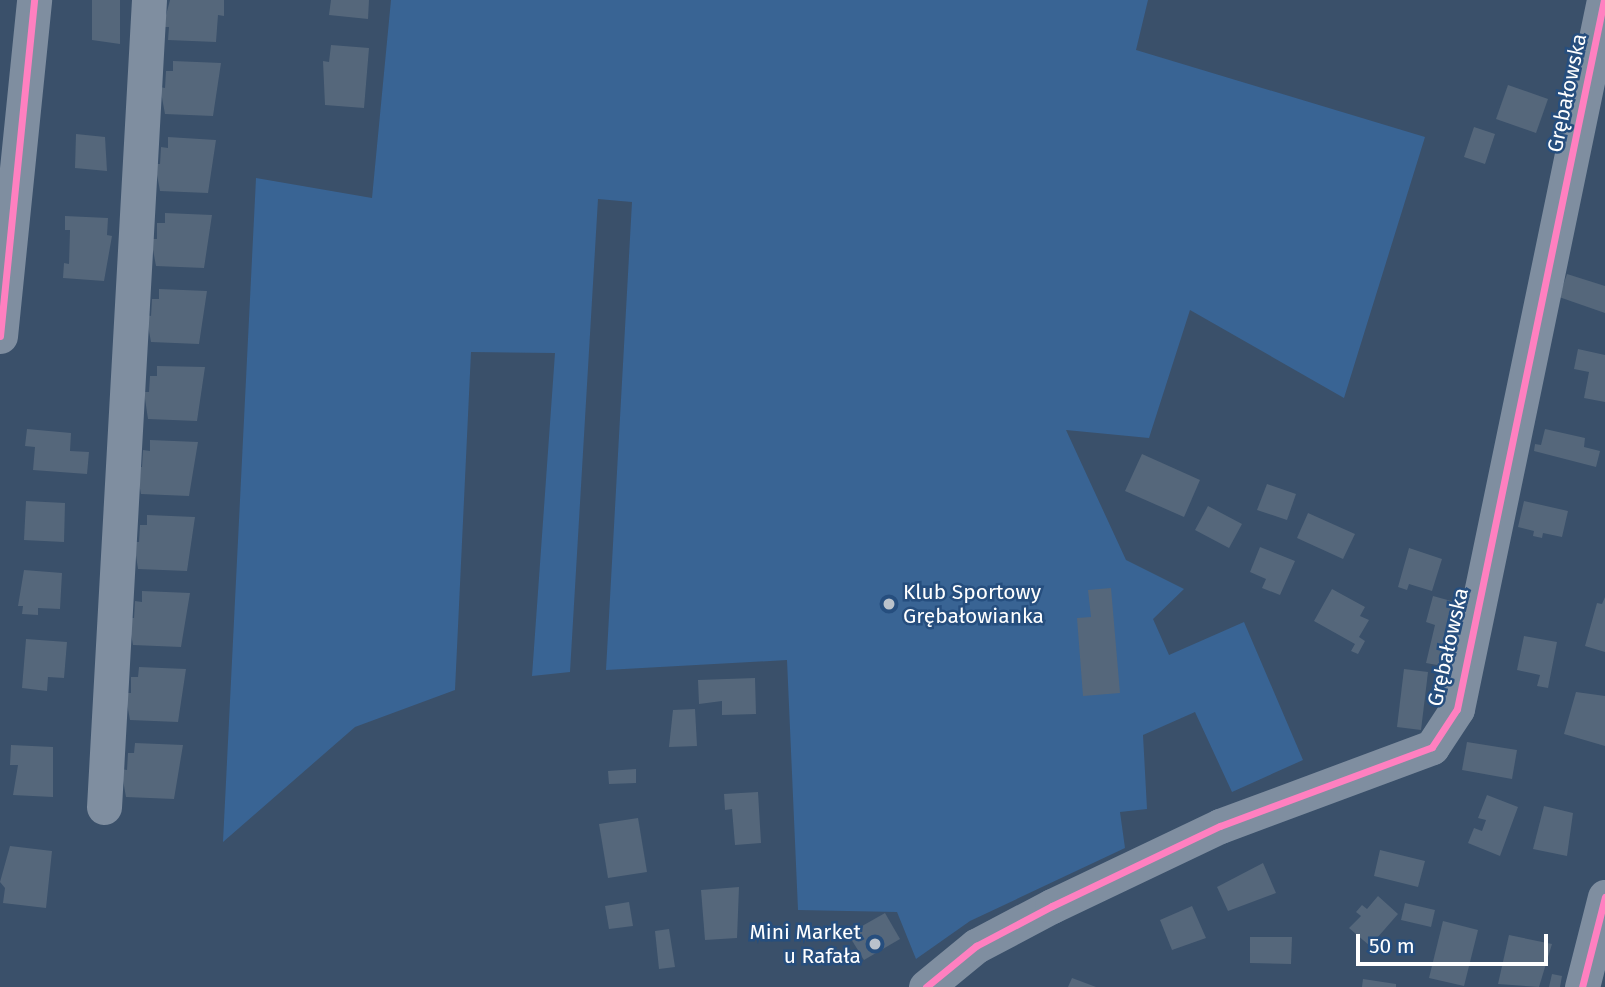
<!DOCTYPE html>
<html>
<head>
<meta charset="utf-8">
<style>
	body { margin:0 }
	#map { position:relative; width:1605px; height:987px; overflow:hidden; background:#3a506a; font-family:"Fira Sans",sans-serif }
	div>[style] { position:absolute }
	[style*='--x'] { left:calc(var(--x)*1px); top:calc(var(--y)*1px); width:calc(var(--w)*1px); rotate:calc(var(--a)*1deg) }
	.green>* { inset:0; background:#396494 }
	.building>* { inset:0; background:#55677b }
	.minor>* { height:35px; margin:-17.5px; padding:0 17.5px; transform-origin:17.5px; border-radius:17.5px; background:#7f8ea0 }
	.cycleway>* { height:7px; margin:-3.5px; padding:0 3.5px; transform-origin:3.5px; border-radius:3.5px; background:#ff80c0 }
	.dots>* { width:19px; height:19px; translate:-50% -50%; box-sizing:border-box; border:4px solid #264e7e; border-radius:50% }
	span { translate:-50% -50%; white-space:nowrap; text-align:center; line-height:1.15; -webkit-text-stroke:5px #264e7e; paint-order:stroke }
	.street-label { font-size:21px; color:#fff }
	.poi-label { font-size:21px; color:#fff }
	.left { translate:0 -50%; text-align:left }
	.right { translate:-100% -50%; text-align:right }
	.scale { position:absolute; left:1356px; top:934px; width:192px; height:32px; box-sizing:border-box; border:4px solid #fff; border-top:0; padding-left:9px; font-size:21px; line-height:24px; white-space:nowrap; color:#fff; -webkit-text-stroke:5px #264e7e; paint-order:stroke }
</style>
</head>
<body>
<div id="map">
	<div class="green">
		<i style="clip-path:polygon(391px 0,1148px 0,1136px 50px,1425px 137px,1344px 398px,1190px 310px,1149px 438px,1066px 430px,1126px 560px,1184px 589px,1153px 619px,1169px 655px,1244px 622px,1303px 760px,1232px 792px,1195px 712px,1143px 735px,1147px 809px,1120px 812px,1125px 848px,970px 921px,916px 959px,897px 912px,798px 910px,787px 660px,606px 670px,632px 202px,598px 199px,570px 672px,532px 676px,555px 353px,471px 352px,455px 690px,355px 727px,223px 842px,256px 178px,372px 198px)"></i>
	</div>
	<div class="building">
		<i style="clip-path:polygon(92px 0,120px 0,120px 44px,92px 40px)"></i>
		<i style="clip-path:polygon(170px 0,224px 0,224px 16px,218px 15px,216px 42px,168px 40px,169px 27px,163px 27px)"></i>
		<i style="clip-path:polygon(331px 0,369px 0,368px 19px,329px 15px)"></i>
		<i style="clip-path:polygon(331px 45px,369px 48px,364px 108px,325px 105px,323px 61px,329px 62px)"></i>
		<i style="clip-path:polygon(173px 61px,221px 63px,213px 116px,165px 114px,160px 87px,165px 88px,166px 71px,173px 71px)"></i>
		<i style="clip-path:polygon(1508px 85px,1548px 99px,1536px 133px,1496px 119px)"></i>
		<i style="clip-path:polygon(1474px 127px,1495px 134px,1485px 164px,1464px 157px)"></i>
		<i style="clip-path:polygon(76px 134px,105px 137px,107px 171px,75px 168px)"></i>
		<i style="clip-path:polygon(168px 137px,216px 140px,208px 193px,160px 191px,155px 164px,160px 164px,161px 147px,168px 148px)"></i>
		<i style="clip-path:polygon(165px 213px,212px 215px,204px 268px,156px 266px,151px 239px,157px 239px,157px 223px,165px 223px)"></i>
		<i style="clip-path:polygon(65px 216px,108px 218px,107px 235px,112px 236px,104px 281px,63px 278px,64px 263px,69px 264px,70px 230px,65px 230px)"></i>
		<i style="clip-path:polygon(1567px 274px,1605px 286px,1605px 313px,1559px 297px)"></i>
		<i style="clip-path:polygon(159px 289px,207px 291px,199px 344px,151px 342px,146px 315px,151px 316px,152px 299px,159px 299px)"></i>
		<i style="clip-path:polygon(1578px 349px,1605px 355px,1605px 402px,1584px 398px,1589px 372px,1574px 369px)"></i>
		<i style="clip-path:polygon(157px 366px,205px 367px,197px 421px,148px 419px,144px 392px,149px 392px,150px 376px,157px 376px)"></i>
		<i style="clip-path:polygon(27px 429px,71px 433px,70px 451px,89px 452px,87px 474px,33px 470px,35px 447px,25px 446px)"></i>
		<i style="clip-path:polygon(1545px 429px,1585px 438px,1584px 447px,1600px 451px,1596px 467px,1534px 451px,1535px 444px,1541px 445px)"></i>
		<i style="clip-path:polygon(150px 440px,198px 442px,189px 496px,141px 494px,136px 467px,142px 467px,143px 450px,150px 451px)"></i>
		<i style="clip-path:polygon(1142px 454px,1200px 480px,1184px 517px,1125px 491px)"></i>
		<i style="clip-path:polygon(1267px 484px,1296px 494px,1287px 520px,1257px 510px)"></i>
		<i style="clip-path:polygon(26px 501px,65px 503px,64px 542px,24px 540px)"></i>
		<i style="clip-path:polygon(1524px 501px,1568px 511px,1562px 537px,1543px 533px,1542px 538px,1533px 536px,1534px 531px,1518px 527px)"></i>
		<i style="clip-path:polygon(1208px 506px,1242px 524px,1229px 548px,1195px 530px)"></i>
		<i style="clip-path:polygon(1308px 513px,1355px 534px,1343px 559px,1297px 538px)"></i>
		<i style="clip-path:polygon(147px 515px,195px 517px,187px 571px,138px 569px,134px 542px,139px 542px,140px 525px,147px 525px)"></i>
		<i style="clip-path:polygon(1260px 547px,1295px 561px,1280px 595px,1262px 588px,1266px 579px,1250px 572px)"></i>
		<i style="clip-path:polygon(1409px 548px,1442px 559px,1432px 591px,1409px 584px,1407px 590px,1398px 587px)"></i>
		<i style="clip-path:polygon(24px 570px,62px 573px,60px 609px,38px 608px,38px 615px,22px 614px,23px 606px,18px 606px)"></i>
		<i style="clip-path:polygon(1111px 588px,1120px 693px,1083px 696px,1077px 618px,1091px 617px,1088px 590px)"></i>
		<i style="clip-path:polygon(1332px 589px,1365px 607px,1360px 616px,1369px 620px,1359px 637px,1365px 641px,1358px 654px,1351px 651px,1355px 644px,1314px 621px)"></i>
		<i style="clip-path:polygon(142px 591px,190px 593px,181px 647px,133px 645px,128px 618px,134px 618px,135px 601px,142px 602px)"></i>
		<i style="clip-path:polygon(1433px 596px,1462px 604px,1448px 667px,1426px 663px,1435px 625px,1426px 622px)"></i>
		<i style="clip-path:polygon(1605px 597px,1605px 652px,1585px 646px,1597px 603px,1602px 604px)"></i>
		<i style="clip-path:polygon(1524px 636px,1557px 642px,1548px 688px,1537px 686px,1540px 675px,1517px 670px)"></i>
		<i style="clip-path:polygon(26px 639px,67px 642px,64px 678px,48px 677px,47px 691px,22px 688px)"></i>
		<i style="clip-path:polygon(139px 667px,186px 669px,178px 722px,130px 720px,125px 693px,131px 693px,131px 677px,138px 677px)"></i>
		<i style="clip-path:polygon(1404px 669px,1428px 672px,1421px 730px,1397px 727px)"></i>
		<i style="clip-path:polygon(755px 678px,756px 714px,722px 715px,722px 701px,699px 704px,698px 680px)"></i>
		<i style="clip-path:polygon(1576px 692px,1605px 696px,1605px 746px,1564px 734px)"></i>
		<i style="clip-path:polygon(695px 709px,697px 746px,669px 747px,673px 710px)"></i>
		<i style="clip-path:polygon(1467px 742px,1517px 750px,1512px 779px,1462px 770px)"></i>
		<i style="clip-path:polygon(135px 743px,183px 745px,174px 799px,126px 797px,121px 769px,127px 770px,128px 753px,134px 753px)"></i>
		<i style="clip-path:polygon(11px 745px,53px 747px,53px 797px,13px 795px,18px 765px,10px 765px)"></i>
		<i style="clip-path:polygon(636px 769px,636px 783px,609px 784px,608px 771px)"></i>
		<i style="clip-path:polygon(758px 792px,761px 843px,735px 845px,732px 809px,725px 810px,724px 794px)"></i>
		<i style="clip-path:polygon(1487px 795px,1518px 807px,1500px 856px,1468px 843px,1474px 828px,1482px 831px,1486px 820px,1478px 818px)"></i>
		<i style="clip-path:polygon(1544px 806px,1573px 813px,1567px 856px,1533px 849px)"></i>
		<i style="clip-path:polygon(638px 818px,647px 872px,608px 878px,599px 824px)"></i>
		<i style="clip-path:polygon(10px 846px,52px 851px,46px 908px,3px 903px,5px 888px,0 882px)"></i>
		<i style="clip-path:polygon(1380px 850px,1425px 861px,1418px 887px,1374px 876px)"></i>
		<i style="clip-path:polygon(1263px 863px,1276px 893px,1228px 911px,1217px 887px)"></i>
		<i style="clip-path:polygon(739px 887px,737px 938px,705px 940px,701px 890px)"></i>
		<i style="clip-path:polygon(1378px 896px,1398px 914px,1370px 946px,1349px 928px,1361px 916px,1356px 912px,1362px 905px,1367px 909px)"></i>
		<i style="clip-path:polygon(629px 902px,633px 926px,609px 929px,605px 906px)"></i>
		<i style="clip-path:polygon(1405px 903px,1435px 910px,1431px 927px,1401px 920px)"></i>
		<i style="clip-path:polygon(1192px 906px,1206px 938px,1172px 950px,1160px 920px)"></i>
		<i style="clip-path:polygon(885px 913px,900px 939px,864px 960px,848px 934px)"></i>
		<i style="clip-path:polygon(1443px 921px,1478px 930px,1464px 986px,1429px 978px)"></i>
		<i style="clip-path:polygon(669px 929px,675px 967px,659px 969px,655px 931px)"></i>
		<i style="clip-path:polygon(1509px 935px,1552px 944px,1539px 987px,1498px 984px)"></i>
		<i style="clip-path:polygon(1250px 937px,1292px 937px,1291px 964px,1250px 963px)"></i>
		<i style="clip-path:polygon(1552px 974px,1562px 976px,1560px 987px,1549px 987px)"></i>
		<i style="clip-path:polygon(1072px 978px,1096px 987px,1068px 987px)"></i>
		<i style="clip-path:polygon(1363px 979px,1396px 984px,1396px 987px,1362px 987px)"></i>
	</div>
	<div class="minor">
		<i style="--x:0;--y:336;--w:338;--a:-84.2"></i>
		<i style="--x:104;--y:807;--w:808;--a:-86.81"></i>
		<i style="--x:926;--y:987;--w:65;--a:-39.4"></i>
		<i style="--x:976;--y:946;--w:86;--a:-27.8"></i>
		<i style="--x:1052;--y:906;--w:186;--a:-25.5"></i>
		<i style="--x:1220;--y:826;--w:226;--a:-20.4"></i>
		<i style="--x:1432;--y:747;--w:45;--a:-56.7"></i>
		<i style="--x:1457;--y:709;--w:724;--a:-78.29"></i>
		<i style="--x:1582;--y:987;--w:93;--a:-75.7"></i>
	</div>
	<div class="cycleway">
		<i style="--x:0;--y:336;--w:338;--a:-84.2"></i>
		<i style="--x:926;--y:987;--w:65;--a:-39.4"></i>
		<i style="--x:976;--y:946;--w:86;--a:-27.8"></i>
		<i style="--x:1052;--y:906;--w:186;--a:-25.5"></i>
		<i style="--x:1220;--y:826;--w:226;--a:-20.4"></i>
		<i style="--x:1432;--y:747;--w:45;--a:-56.7"></i>
		<i style="--x:1457;--y:709;--w:724;--a:-78.29"></i>
		<i style="--x:1582;--y:987;--w:93;--a:-75.7"></i>
	</div>
	<div class="dots">
		<i style="left:889px;top:604px;background:#bac2cb"></i>
		<i style="left:875px;top:944px;background:#bac2cb"></i>
	</div>
	<div class="street-label">
		<span style="left:1567px;top:93px;rotate:-78deg">Grębałowska</span>
		<span style="left:1448px;top:647px;rotate:-77deg">Grębałowska</span>
	</div>
	<div class="poi-label">
		<span class="left" style="left:903px;top:604px">Klub Sportowy<br>Grębałowianka</span>
		<span class="right" style="left:861px;top:944px">Mini Market<br>u Rafała</span>
	</div>
	<div class="scale">50 m</div>
</div>
</body>
</html>
